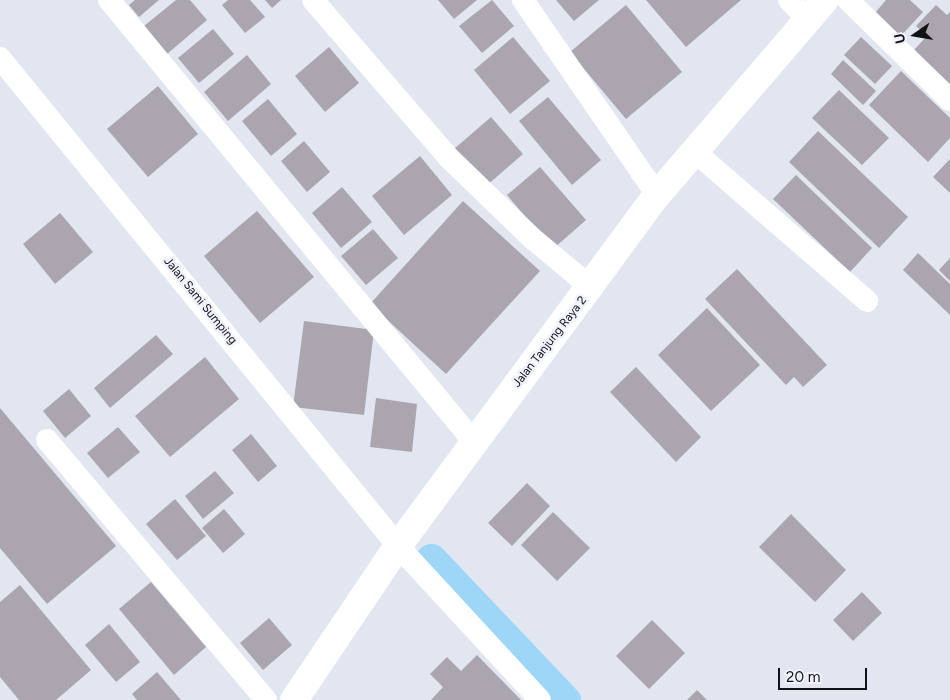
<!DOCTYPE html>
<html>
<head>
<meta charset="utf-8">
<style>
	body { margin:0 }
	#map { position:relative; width:950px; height:700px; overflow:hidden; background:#e2e6f0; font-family:Figtree,sans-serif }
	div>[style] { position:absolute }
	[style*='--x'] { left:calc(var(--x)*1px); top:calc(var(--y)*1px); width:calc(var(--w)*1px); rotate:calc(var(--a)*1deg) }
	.canal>* { height:31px; margin:-15.5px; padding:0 15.5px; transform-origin:15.5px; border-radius:15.5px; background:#9ed6f7 }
	.building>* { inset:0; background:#aaa5ae }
	.street>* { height:22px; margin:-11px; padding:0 11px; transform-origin:11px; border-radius:11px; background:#fff }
	.secondary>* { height:28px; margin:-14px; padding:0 14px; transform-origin:14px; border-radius:14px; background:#fff }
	span { translate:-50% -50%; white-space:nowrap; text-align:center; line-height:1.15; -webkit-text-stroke:5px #f0f3fd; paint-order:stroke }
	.street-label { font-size:12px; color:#111216 }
	.north { position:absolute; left:890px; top:10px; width:50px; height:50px; -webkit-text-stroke:4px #f0f3fd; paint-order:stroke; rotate:257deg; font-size:14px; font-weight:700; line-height:20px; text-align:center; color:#111216 }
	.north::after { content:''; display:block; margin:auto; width:18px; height:22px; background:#111216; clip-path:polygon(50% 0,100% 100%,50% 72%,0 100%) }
	.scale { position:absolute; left:778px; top:668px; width:89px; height:22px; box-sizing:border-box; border:2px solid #111216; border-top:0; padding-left:6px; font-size:15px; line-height:18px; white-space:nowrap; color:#111216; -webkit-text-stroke:4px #f0f3fd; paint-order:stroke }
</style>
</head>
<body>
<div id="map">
	<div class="canal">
		<i style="--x:431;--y:559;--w:195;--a:46.5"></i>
	</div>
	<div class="building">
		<i style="clip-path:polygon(135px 0,159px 0,139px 17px,129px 5px)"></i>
		<i style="clip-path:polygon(176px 0,190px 0,207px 20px,167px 54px,144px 26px)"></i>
		<i style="clip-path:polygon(228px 0,250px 0,265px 17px,245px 33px,222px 5px)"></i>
		<i style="clip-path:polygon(265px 0,281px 0,272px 8px)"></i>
		<i style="clip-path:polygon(438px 0,477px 0,454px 19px)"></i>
		<i style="clip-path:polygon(492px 0,514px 26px,482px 53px,459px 26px)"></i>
		<i style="clip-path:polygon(556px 0,599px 0,574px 21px)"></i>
		<i style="clip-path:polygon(646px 0,741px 0,686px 47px)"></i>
		<i style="clip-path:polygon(886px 0,910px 0,923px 12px,900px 37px,875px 13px)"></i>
		<i style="clip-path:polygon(626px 5px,682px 72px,626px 119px,570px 52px)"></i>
		<i style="clip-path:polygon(936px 5px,947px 15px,950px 12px,950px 84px,914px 50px,927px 36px,916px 26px)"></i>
		<i style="clip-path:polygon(213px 29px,234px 54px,199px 83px,178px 58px)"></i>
		<i style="clip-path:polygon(513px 37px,550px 81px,510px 114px,474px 70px)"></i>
		<i style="clip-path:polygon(861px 37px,892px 66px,875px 84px,844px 55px)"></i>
		<i style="clip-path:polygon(329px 47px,359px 83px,325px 112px,295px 76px)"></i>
		<i style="clip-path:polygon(247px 55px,271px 84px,228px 121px,204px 92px)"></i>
		<i style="clip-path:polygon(843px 60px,876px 91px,863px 105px,831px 74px)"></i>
		<i style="clip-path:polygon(901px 71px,950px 118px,950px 138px,928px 162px,869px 105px)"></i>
		<i style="clip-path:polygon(158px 86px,198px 134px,148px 177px,107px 129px)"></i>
		<i style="clip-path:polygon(839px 90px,889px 138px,862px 165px,812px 118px)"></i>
		<i style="clip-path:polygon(548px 97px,601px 160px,572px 185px,519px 121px)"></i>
		<i style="clip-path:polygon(268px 99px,297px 134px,271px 156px,242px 121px)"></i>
		<i style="clip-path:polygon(491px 117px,523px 154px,485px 187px,454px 149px)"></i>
		<i style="clip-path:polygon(818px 131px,908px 217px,879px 248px,789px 162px)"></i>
		<i style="clip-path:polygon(304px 141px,330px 172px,307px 192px,281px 161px)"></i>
		<i style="clip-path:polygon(420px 156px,452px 195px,404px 235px,372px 196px)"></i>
		<i style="clip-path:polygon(950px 159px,950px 193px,933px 177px)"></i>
		<i style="clip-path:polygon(540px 167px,586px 220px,553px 249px,507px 195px)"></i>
		<i style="clip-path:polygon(796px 175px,872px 248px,850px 272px,773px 199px)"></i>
		<i style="clip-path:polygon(342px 187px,372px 222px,341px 248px,312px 213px)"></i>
		<i style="clip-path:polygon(463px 201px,540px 271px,446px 374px,370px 304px)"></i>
		<i style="clip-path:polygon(257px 211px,314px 277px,260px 323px,204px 256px)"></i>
		<i style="clip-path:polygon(60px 213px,93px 252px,55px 284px,23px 244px)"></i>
		<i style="clip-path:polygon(373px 229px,398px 258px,366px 285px,341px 256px)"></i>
		<i style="clip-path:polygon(918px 253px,950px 284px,950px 315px,903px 270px)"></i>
		<i style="clip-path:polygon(950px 258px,950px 281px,939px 270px)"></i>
		<i style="clip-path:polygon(737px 269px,827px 365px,803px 387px,794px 377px,786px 385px,705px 299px)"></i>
		<i style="clip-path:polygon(707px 308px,760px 365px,711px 411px,658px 355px)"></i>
		<i style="clip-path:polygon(304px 321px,374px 330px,364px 415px,293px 407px)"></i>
		<i style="clip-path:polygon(156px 335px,173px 354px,110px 408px,94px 388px)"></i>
		<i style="clip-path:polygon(205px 357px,239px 399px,170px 457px,135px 416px)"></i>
		<i style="clip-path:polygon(636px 367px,701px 437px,676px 462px,610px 392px)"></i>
		<i style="clip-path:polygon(69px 389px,91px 416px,65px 438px,43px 411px)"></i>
		<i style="clip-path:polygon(376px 398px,417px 404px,412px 452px,370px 447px)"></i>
		<i style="clip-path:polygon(0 408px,116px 546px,47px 604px,0 548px)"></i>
		<i style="clip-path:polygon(118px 427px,140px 452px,108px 478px,87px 453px)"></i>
		<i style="clip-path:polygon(251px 434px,277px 466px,258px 482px,232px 450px)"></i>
		<i style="clip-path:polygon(215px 471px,234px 493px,203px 519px,185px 496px)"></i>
		<i style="clip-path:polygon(527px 483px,550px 506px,512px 546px,488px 523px)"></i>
		<i style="clip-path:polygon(175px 499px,206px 536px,177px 560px,146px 524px)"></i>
		<i style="clip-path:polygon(224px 509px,245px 534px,223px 553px,202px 528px)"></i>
		<i style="clip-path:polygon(553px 512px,590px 548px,557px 581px,521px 545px)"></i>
		<i style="clip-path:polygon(791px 514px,846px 570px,815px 602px,759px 547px)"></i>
		<i style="clip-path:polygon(151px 582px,206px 647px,174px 675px,119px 609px)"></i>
		<i style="clip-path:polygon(20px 585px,91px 670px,56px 700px,19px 700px,0 677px,0 602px)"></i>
		<i style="clip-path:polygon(862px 592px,882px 613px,853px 641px,833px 620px)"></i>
		<i style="clip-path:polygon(269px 618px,292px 645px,263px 670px,240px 643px)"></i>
		<i style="clip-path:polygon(652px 620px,685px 653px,649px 689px,616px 656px)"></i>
		<i style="clip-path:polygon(109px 624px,140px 662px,116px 682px,85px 645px)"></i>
		<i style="clip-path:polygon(477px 655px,521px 700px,431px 700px,443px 687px,430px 674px,447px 657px,461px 671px)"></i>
		<i style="clip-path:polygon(157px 672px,181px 700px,137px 700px,132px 694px)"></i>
		<i style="clip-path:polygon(697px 690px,707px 700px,687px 700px)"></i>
	</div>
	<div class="street">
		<i style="--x:109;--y:0;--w:572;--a:50.46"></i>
		<i style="--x:313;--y:0;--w:207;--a:49.3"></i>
		<i style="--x:448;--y:157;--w:118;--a:44"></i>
		<i style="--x:533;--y:239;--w:77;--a:39.7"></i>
		<i style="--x:523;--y:0;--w:237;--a:55.5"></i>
		<i style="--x:789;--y:0;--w:28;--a:46"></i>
		<i style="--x:848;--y:0;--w:143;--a:44.4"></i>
		<i style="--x:0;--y:58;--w:630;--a:50.8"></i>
		<i style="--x:398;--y:546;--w:209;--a:47.3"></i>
		<i style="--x:694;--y:151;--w:229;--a:40.9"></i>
		<i style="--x:47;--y:440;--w:340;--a:49.9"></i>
	</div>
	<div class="secondary">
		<i style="--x:294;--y:700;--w:186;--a:-56"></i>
		<i style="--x:398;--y:546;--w:436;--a:-53.6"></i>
		<i style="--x:657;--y:195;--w:257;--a:-49.3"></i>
	</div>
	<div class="street-label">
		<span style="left:200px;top:301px;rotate:51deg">Jalan Sami Sumping</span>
		<span style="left:550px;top:342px;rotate:-52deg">Jalan Tanjung Raya 2</span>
	</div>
	<div class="north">U</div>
	<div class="scale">20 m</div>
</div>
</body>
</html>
